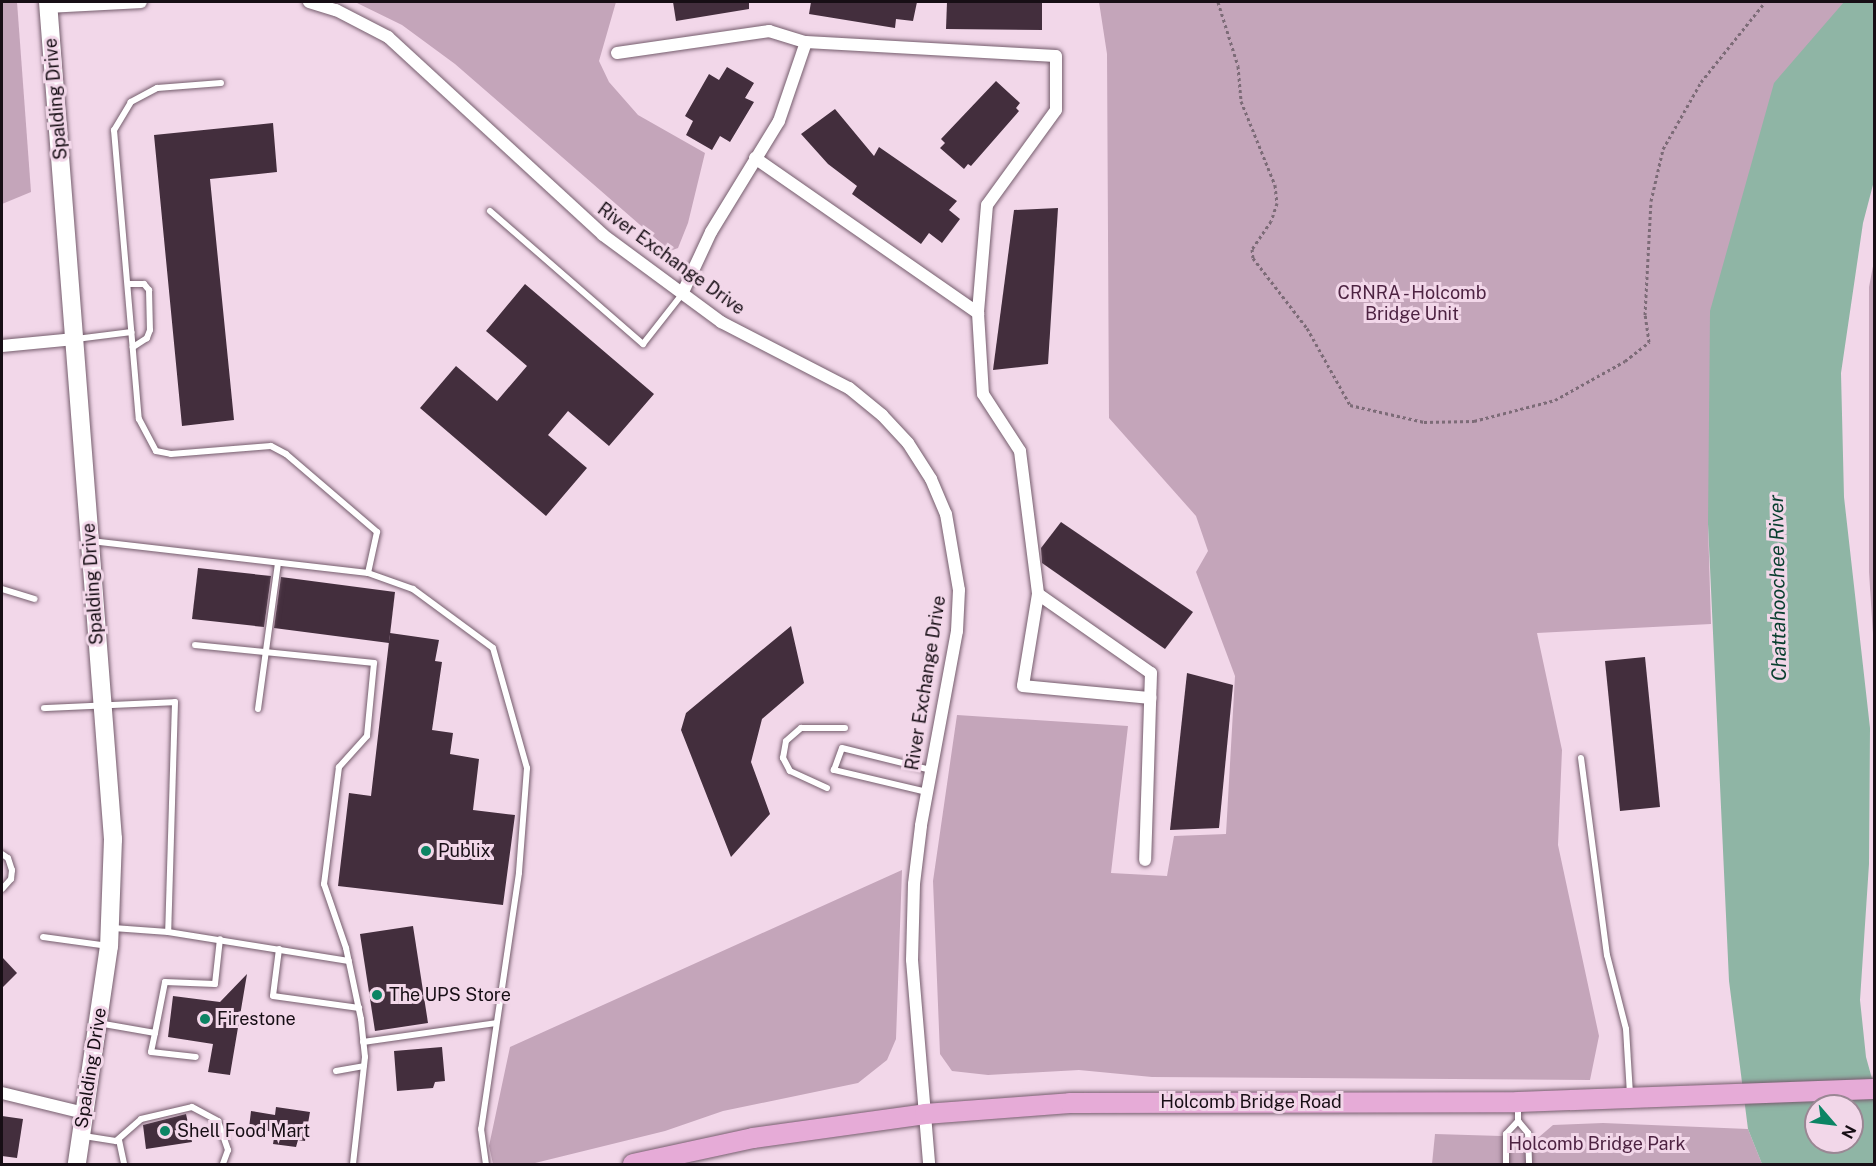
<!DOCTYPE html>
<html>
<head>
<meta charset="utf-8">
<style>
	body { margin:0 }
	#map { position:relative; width:1876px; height:1166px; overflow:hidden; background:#f2d7e9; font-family:"Public Sans",sans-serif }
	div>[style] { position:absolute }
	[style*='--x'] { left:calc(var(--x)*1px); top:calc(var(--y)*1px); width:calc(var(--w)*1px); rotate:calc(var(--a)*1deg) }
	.green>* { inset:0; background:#c4a5ba }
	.water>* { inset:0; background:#8fb5a5 }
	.building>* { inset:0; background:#432e3d }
	.path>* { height:3px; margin-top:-1.5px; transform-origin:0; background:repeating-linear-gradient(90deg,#7c6b77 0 3px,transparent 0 6px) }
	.roads { filter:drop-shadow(0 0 2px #755d6d) drop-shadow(0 0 2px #755d6d) }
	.lane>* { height:6px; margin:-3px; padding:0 3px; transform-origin:3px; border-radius:3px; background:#fff }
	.street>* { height:12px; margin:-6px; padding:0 6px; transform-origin:6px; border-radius:6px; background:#fff }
	.secondary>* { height:18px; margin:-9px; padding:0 9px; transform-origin:9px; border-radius:9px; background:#fff }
	.primary>* { height:20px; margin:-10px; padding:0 10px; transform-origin:10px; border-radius:10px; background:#e6abd7 }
	.dots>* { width:16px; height:16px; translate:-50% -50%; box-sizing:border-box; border:3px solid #f2d7e9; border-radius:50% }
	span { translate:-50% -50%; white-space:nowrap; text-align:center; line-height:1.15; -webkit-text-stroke:6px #f2d7e9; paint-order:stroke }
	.street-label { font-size:18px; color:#170e15 }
	.park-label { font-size:18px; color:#4d2342 }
	.poi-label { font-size:18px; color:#170e15 }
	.left { translate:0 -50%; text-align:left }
	.water-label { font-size:20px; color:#083e2e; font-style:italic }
	.frame { position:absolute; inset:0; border:3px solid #170e15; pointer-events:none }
	.north { position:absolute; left:1804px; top:1094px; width:60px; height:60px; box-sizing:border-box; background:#f2d7e9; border:2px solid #9a8794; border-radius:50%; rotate:118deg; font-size:16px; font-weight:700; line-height:24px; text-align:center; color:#170e15 }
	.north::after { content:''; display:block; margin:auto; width:21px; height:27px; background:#0c8464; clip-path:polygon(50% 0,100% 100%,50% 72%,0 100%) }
</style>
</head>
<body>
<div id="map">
	<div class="green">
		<i style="clip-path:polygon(2px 2px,17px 2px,31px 192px,2px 204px)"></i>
		<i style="clip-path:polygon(355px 2px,616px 2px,599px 61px,609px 82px,638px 115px,705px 153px,688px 223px,678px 248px,670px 251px,455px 64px,402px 25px)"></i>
		<i style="clip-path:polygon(1099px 2px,1850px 2px,1708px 524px,1711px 624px,1537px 633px,1562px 750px,1558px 845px,1599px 1036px,1590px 1080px,1152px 1077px,1079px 1070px,988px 1075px,952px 1071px,940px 1054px,933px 881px,957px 715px,1128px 726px,1111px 873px,1167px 876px,1174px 836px,1226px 834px,1235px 676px,1196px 572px,1208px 551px,1196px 516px,1109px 418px,1107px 54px)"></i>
		<i style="clip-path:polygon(1874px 261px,1874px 650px,1869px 572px,1869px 287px)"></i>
		<i style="clip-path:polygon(902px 870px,896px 1039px,887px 1060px,858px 1083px,723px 1111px,665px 1131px,531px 1164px,493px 1164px,489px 1146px,510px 1047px)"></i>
		<i style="clip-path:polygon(1603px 1123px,1748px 1129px,1762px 1164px,1432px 1164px,1435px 1134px,1539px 1137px,1553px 1125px)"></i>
	</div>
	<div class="water">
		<i style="clip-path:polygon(evenodd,1844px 2px,1874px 2px,1874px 181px,1863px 223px,1841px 373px,1844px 497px,1870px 728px,1869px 864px,1860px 1000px,1866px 1057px,1874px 1086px,1874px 1164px,1762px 1164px,1748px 1129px,1729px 981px,1708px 524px,1710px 311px,1774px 83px,1844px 2px,1816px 1106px,1852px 1106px,1852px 1142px,1816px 1142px,1816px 1106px)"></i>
	</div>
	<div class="building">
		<i style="clip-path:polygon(673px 2px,749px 2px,749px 9px,676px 21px)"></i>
		<i style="clip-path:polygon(811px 2px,917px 2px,913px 21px,896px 19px,895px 28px,809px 14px)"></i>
		<i style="clip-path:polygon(947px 2px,1042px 2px,1042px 30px,946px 29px)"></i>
		<i style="clip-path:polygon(727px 67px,754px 83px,745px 98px,754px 102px,730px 142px,720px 136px,712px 150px,686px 135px,693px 121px,685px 116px,709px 74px,719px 80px)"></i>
		<i style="clip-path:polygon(996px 81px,1020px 103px,1016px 108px,1019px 111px,971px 166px,968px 164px,964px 169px,940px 148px,945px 143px,941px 139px)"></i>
		<i style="clip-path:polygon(835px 109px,874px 156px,879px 147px,957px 201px,949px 210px,960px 219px,942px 243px,929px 233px,921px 244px,852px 194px,857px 186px,828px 164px,801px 134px)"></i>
		<i style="clip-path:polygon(273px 123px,277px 172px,210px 179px,234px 420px,182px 426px,154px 135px)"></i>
		<i style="clip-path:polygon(1058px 208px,1048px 364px,993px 370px,1014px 210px)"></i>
		<i style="clip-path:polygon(525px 284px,654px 394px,609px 446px,568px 411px,548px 435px,587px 468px,546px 516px,420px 408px,456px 366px,497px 401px,527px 366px,486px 331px)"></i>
		<i style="clip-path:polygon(1061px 522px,1193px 612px,1165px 649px,1042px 563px,1041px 548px)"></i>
		<i style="clip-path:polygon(198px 568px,271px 576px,264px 627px,192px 619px)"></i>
		<i style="clip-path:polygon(281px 577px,395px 592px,389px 643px,274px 628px)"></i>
		<i style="clip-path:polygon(791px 626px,804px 683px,762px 719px,751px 762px,770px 814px,731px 857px,681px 730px,686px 713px)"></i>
		<i style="clip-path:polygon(390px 633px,439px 640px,435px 661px,442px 662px,432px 730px,453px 733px,450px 754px,479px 759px,473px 810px,515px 815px,503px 905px,338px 886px,349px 793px,371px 796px)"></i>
		<i style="clip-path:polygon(1645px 657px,1660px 807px,1620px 811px,1605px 661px)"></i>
		<i style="clip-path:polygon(1187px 673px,1233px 685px,1219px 828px,1170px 830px)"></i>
		<i style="clip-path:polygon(413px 926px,428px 1023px,375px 1031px,360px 934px)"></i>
		<i style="clip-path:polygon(2px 957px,17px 973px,2px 988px)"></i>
		<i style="clip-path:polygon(247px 974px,230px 1075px,208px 1072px,213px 1044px,168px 1037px,173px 996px,220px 1002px)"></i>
		<i style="clip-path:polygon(442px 1047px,445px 1081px,435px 1082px,433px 1088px,397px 1091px,394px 1051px)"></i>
		<i style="clip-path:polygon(276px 1107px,310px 1112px,305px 1141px,298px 1140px,296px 1147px,273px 1144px,275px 1132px,249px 1128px,251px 1111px,275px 1115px)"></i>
		<i style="clip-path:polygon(186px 1114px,192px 1142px,146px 1149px,143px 1125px)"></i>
		<i style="clip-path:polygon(2px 1116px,23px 1119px,17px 1158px,2px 1156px)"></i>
	</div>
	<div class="path">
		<i style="--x:1218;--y:2;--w:67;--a:72.6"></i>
		<i style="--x:1238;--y:66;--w:35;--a:85"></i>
		<i style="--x:1241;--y:101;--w:91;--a:68"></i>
		<i style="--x:1275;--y:185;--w:18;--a:84"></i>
		<i style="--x:1277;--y:203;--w:19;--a:108"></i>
		<i style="--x:1271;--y:221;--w:34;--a:124"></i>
		<i style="--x:1252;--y:249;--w:9;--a:84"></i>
		<i style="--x:1253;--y:258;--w:88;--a:52.4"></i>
		<i style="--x:1307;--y:328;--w:88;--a:60.8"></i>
		<i style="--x:1350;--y:405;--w:76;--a:12.9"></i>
		<i style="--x:1424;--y:422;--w:50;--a:-1.1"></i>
		<i style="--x:1474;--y:421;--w:84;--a:-14.5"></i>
		<i style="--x:1555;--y:400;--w:80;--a:-29.1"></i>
		<i style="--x:1625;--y:361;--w:31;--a:-38"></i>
		<i style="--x:1649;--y:342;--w:27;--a:-98"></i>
		<i style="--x:1645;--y:315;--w:114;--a:-87"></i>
		<i style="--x:1651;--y:201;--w:53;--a:-77"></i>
		<i style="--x:1663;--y:149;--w:77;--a:-60.4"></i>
		<i style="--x:1701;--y:82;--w:102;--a:-51.3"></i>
	</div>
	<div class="roads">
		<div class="lane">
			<i style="--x:221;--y:83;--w:64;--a:175.5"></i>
			<i style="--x:157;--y:88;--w:30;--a:152"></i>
			<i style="--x:131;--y:102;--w:33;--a:121"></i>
			<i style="--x:114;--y:130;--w:290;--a:85.1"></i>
			<i style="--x:139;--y:419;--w:36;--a:62"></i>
			<i style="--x:156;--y:451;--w:15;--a:11"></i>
			<i style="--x:171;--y:454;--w:100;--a:-4.6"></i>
			<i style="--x:271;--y:446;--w:17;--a:28"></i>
			<i style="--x:286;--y:454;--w:120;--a:40.6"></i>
			<i style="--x:377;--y:532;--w:42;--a:102.4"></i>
			<i style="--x:490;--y:211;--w:203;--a:41"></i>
			<i style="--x:643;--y:344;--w:65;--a:-51.9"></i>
			<i style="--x:128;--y:284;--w:16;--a:0"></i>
			<i style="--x:144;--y:284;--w:8;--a:50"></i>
			<i style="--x:149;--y:290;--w:40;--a:88.6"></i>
			<i style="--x:150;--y:330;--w:9;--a:111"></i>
			<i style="--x:147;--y:338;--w:17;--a:147"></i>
			<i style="--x:76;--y:339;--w:56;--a:-7.1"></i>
			<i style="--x:91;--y:541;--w:279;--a:6.6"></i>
			<i style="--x:368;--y:573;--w:48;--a:19.6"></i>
			<i style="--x:413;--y:589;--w:99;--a:36.4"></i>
			<i style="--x:493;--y:648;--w:125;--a:74.2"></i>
			<i style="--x:527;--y:768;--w:105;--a:94.4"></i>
			<i style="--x:519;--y:873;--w:259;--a:98.4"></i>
			<i style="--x:481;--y:1129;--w:35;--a:82"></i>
			<i style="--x:2;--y:589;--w:34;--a:17"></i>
			<i style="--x:195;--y:645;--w:180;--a:5.7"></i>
			<i style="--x:374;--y:663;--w:73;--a:95.5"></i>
			<i style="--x:367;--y:736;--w:42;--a:132.1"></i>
			<i style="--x:339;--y:767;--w:118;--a:97.3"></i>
			<i style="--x:324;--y:884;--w:68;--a:71"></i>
			<i style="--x:346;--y:948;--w:73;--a:78.1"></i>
			<i style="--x:361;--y:1019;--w:38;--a:84"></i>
			<i style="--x:365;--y:1057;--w:108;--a:96.4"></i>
			<i style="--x:44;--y:708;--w:131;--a:-2.6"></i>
			<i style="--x:175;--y:702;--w:230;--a:91.7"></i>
			<i style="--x:168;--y:932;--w:55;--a:-175.8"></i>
			<i style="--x:258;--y:709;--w:147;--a:-82.2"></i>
			<i style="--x:1581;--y:758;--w:199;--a:82.5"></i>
			<i style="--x:1607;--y:955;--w:76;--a:75.6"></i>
			<i style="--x:1626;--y:1029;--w:65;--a:86.5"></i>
			<i style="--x:827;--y:788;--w:41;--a:-155.3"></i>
			<i style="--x:790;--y:771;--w:15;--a:-118"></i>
			<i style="--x:783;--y:758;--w:17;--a:-80"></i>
			<i style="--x:786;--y:741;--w:20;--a:-41"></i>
			<i style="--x:801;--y:728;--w:44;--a:0"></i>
			<i style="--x:927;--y:792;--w:96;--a:-166.7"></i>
			<i style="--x:834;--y:770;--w:23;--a:-70"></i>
			<i style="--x:842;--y:748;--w:92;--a:13.9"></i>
			<i style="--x:2;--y:854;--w:7;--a:34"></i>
			<i style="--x:8;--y:858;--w:13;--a:72"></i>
			<i style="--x:12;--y:870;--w:9;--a:96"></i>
			<i style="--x:11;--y:879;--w:13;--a:132"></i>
			<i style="--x:168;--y:932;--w:183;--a:9.1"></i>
			<i style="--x:43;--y:937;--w:66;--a:7.9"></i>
			<i style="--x:279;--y:949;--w:47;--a:97.3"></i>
			<i style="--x:273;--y:996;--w:87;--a:7.9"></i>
			<i style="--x:98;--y:1023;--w:58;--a:10"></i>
			<i style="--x:155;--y:1033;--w:52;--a:-78.9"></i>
			<i style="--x:165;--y:982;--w:50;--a:2.3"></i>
			<i style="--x:215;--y:984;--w:45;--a:-83.7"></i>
			<i style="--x:155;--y:1033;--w:19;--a:102"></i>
			<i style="--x:151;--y:1052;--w:45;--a:6.3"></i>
			<i style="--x:363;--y:1042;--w:134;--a:-8.1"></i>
			<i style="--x:336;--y:1071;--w:28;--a:-10"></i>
			<i style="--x:1518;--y:1106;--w:15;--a:90"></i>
			<i style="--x:1518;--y:1121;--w:16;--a:50"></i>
			<i style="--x:1528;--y:1133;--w:31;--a:88"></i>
			<i style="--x:84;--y:1136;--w:32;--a:9"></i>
			<i style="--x:116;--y:1141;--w:33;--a:-41"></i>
			<i style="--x:141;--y:1119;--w:52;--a:-13.2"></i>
			<i style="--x:192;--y:1107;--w:30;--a:28"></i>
			<i style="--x:218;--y:1121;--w:31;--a:71"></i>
			<i style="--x:228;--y:1150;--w:15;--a:110"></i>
			<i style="--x:119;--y:1140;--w:25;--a:78"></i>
			<i style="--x:1506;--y:1164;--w:30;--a:-90"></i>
			<i style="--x:1506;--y:1134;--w:18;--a:-47"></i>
		</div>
		<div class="street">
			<i style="--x:309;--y:2;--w:28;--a:17"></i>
			<i style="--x:336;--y:10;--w:59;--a:27.4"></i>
			<i style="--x:388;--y:37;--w:292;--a:42.6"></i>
			<i style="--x:603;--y:235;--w:147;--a:36.4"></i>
			<i style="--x:721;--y:322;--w:144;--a:27.3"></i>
			<i style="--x:849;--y:388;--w:43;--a:39.3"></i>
			<i style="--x:882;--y:415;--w:38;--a:47"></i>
			<i style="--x:908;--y:443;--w:43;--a:57.4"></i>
			<i style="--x:931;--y:479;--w:38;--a:67"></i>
			<i style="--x:946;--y:514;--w:77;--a:80.3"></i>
			<i style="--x:959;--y:590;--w:41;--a:92.8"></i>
			<i style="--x:957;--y:631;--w:198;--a:100.5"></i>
			<i style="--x:921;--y:826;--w:58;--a:96.9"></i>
			<i style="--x:914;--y:884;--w:76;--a:91.5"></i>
			<i style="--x:912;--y:960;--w:205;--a:85.2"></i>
			<i style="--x:48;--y:7;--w:93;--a:-3.1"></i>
			<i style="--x:617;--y:53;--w:154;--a:-8.2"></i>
			<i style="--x:769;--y:31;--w:39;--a:17"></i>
			<i style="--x:806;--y:42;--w:250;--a:3.2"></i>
			<i style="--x:1056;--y:56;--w:54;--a:90"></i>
			<i style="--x:1056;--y:110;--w:117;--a:126"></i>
			<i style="--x:987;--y:205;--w:108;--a:94.8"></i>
			<i style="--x:978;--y:313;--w:81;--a:86.5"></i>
			<i style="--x:983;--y:394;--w:68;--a:57"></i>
			<i style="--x:1020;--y:451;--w:144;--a:82.8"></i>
			<i style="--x:1038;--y:594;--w:138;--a:35"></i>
			<i style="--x:1151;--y:673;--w:187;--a:91.8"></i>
			<i style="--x:755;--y:158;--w:272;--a:34.8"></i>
			<i style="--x:683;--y:292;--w:66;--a:-65"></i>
			<i style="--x:711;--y:232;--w:130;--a:-58.5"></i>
			<i style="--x:779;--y:121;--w:83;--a:-71.1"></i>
			<i style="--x:2;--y:346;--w:73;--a:-5.5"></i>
			<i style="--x:1038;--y:594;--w:93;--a:99.3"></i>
			<i style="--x:1023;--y:686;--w:128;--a:5.4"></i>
			<i style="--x:2;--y:1093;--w:84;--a:13.7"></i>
		</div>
		<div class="secondary">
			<i style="--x:48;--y:2;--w:840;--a:85.56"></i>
			<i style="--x:113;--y:839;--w:107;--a:92.1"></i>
			<i style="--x:109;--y:946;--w:220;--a:98.4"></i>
		</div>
		<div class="primary">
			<i style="--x:633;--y:1164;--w:123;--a:-12.2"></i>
			<i style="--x:753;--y:1138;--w:174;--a:-7.9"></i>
			<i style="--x:925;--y:1114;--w:145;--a:-4.3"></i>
			<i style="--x:1070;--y:1103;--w:448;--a:-0.1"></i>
			<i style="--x:1518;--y:1102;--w:356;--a:-2.1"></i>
		</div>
	</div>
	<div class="dots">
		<i style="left:426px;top:851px;background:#0c8464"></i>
		<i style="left:377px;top:995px;background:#0c8464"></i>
		<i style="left:205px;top:1019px;background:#0c8464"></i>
		<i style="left:165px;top:1131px;background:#0c8464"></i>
	</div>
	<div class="street-label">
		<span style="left:56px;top:99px;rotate:-95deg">Spalding Drive</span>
		<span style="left:671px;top:259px;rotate:36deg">River Exchange Drive</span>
		<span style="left:93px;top:584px;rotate:-94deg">Spalding Drive</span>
		<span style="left:926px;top:683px;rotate:-81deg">River Exchange Drive</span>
		<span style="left:91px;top:1068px;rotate:-81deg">Spalding Drive</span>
		<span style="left:1251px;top:1102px">Holcomb Bridge Road</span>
	</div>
	<div class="park-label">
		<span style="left:1412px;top:304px">CRNRA - Holcomb<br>Bridge Unit</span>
		<span style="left:1597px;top:1144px">Holcomb Bridge Park</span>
	</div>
	<div class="poi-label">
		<span class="left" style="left:438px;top:851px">Publix</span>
		<span class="left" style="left:389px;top:995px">The UPS Store</span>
		<span class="left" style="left:217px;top:1019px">Firestone</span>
		<span class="left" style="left:177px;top:1131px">Shell Food Mart</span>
	</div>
	<div class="water-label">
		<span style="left:1778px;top:588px;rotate:-91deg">Chattahoochee River</span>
	</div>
	<div class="frame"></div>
	<div class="north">N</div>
</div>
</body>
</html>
